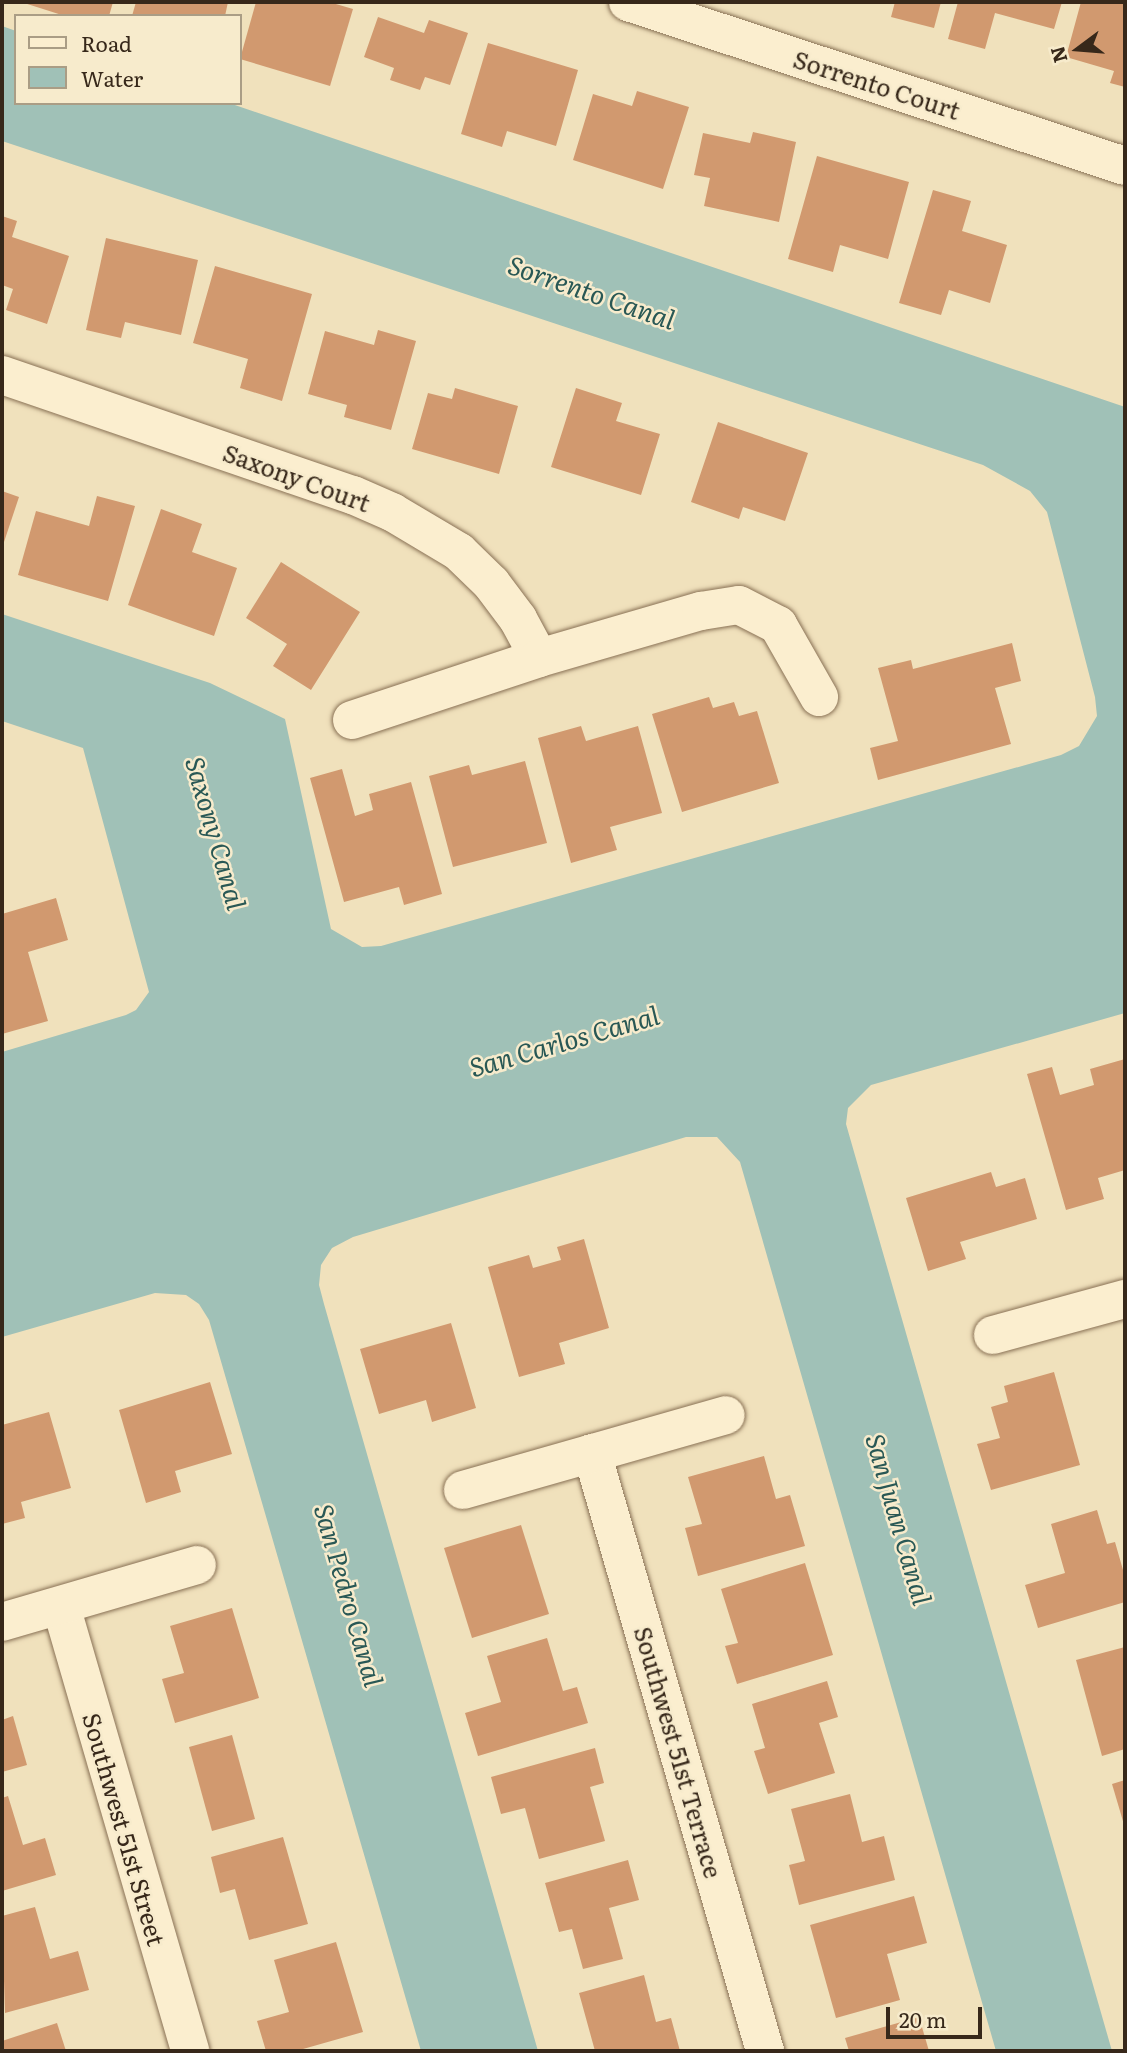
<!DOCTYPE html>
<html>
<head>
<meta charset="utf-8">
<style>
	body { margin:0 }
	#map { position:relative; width:1127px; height:2053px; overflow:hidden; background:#f0e1bc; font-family:Literata,serif }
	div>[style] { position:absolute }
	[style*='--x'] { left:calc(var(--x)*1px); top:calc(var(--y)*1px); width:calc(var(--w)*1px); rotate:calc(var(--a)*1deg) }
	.water>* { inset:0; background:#a0c1b7 }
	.building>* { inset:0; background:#d1996f }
	.roads { filter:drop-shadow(0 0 2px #897155) drop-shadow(0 0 2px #897155) }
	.minor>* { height:38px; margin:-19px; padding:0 19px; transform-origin:19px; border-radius:19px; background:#fbeecf }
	span { translate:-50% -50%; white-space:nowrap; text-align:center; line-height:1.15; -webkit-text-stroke:5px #f7ebcc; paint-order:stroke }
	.street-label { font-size:24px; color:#37281a }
	.water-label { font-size:26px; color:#295855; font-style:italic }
	.frame { position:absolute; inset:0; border:4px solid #37281a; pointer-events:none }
	.legend { position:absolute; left:14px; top:14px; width:228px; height:91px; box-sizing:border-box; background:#f7ebcc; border:2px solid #aa9d85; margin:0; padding:9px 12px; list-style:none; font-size:21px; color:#37281a }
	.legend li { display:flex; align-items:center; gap:14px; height:35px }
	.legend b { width:35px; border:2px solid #aa9d85 }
	.north { position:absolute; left:1043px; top:14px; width:70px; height:70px; -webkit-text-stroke:5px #f7ebcc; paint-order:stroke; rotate:254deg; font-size:19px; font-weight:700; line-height:28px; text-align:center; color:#37281a }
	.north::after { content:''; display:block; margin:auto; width:24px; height:32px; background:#37281a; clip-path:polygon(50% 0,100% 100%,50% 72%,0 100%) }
	.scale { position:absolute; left:886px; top:2007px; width:96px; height:32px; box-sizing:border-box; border:4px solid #37281a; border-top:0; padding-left:9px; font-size:21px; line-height:24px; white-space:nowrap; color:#37281a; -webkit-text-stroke:5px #f7ebcc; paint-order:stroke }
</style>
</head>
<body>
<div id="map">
	<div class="water">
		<i style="clip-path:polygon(2px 26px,16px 31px,16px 103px,229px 103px,1125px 407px,1125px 1013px,871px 1085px,848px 1108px,846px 1124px,1112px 2051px,996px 2051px,740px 1162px,717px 1137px,686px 1137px,353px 1237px,332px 1248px,321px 1265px,319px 1285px,324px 1304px,538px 2051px,421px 2051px,209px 1320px,199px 1304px,186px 1295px,155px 1293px,2px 1337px,2px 1052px,126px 1015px,136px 1010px,149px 992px,83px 748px,2px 721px,2px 614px,210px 683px,285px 719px,331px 929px,362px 947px,381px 946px,1061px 755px,1079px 746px,1097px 716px,1095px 697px,1047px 512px,1030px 491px,983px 465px,2px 141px)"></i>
	</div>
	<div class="building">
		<i style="clip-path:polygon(21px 2px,113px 2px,109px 16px,65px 16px)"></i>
		<i style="clip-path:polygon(136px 2px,228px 2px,225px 16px,132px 16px)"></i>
		<i style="clip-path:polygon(256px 2px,329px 2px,353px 9px,330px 86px,240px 59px)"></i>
		<i style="clip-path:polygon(895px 2px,941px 2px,934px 28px,891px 17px)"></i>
		<i style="clip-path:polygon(958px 2px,1062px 2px,1054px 29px,995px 13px,985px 49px,948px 39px)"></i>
		<i style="clip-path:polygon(1081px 2px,1125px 4px,1125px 87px,1110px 83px,1114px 71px,1066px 57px)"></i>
		<i style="clip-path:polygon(378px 17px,424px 33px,429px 20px,468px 33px,450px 85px,425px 77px,420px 90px,390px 80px,394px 68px,364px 57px)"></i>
		<i style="clip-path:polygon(488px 43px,578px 70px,556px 146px,507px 131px,502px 147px,461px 134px)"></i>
		<i style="clip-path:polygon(637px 91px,689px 107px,663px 189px,573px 160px,593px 94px,632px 106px)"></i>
		<i style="clip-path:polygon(753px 132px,796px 142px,779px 222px,704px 206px,710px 178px,694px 175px,703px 133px,750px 143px)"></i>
		<i style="clip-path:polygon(817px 156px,909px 182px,888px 259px,840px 245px,833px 272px,788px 259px)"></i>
		<i style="clip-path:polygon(933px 190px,971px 201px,962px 231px,1007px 245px,990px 303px,949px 290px,941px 315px,899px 303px)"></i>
		<i style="clip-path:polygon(2px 216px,17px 221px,12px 237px,69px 256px,47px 324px,6px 310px,13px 289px,2px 285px)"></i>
		<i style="clip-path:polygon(106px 238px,198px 260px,181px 335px,125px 322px,121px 338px,86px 330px)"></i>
		<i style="clip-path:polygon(215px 266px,312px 294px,282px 401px,240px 388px,248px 359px,193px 343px)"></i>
		<i style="clip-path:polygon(378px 330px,416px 341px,391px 430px,344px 417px,347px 405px,308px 394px,325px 331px,374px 345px)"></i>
		<i style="clip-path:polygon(455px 388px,518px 406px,499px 474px,412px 449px,428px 393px,452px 399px)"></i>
		<i style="clip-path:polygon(576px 388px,622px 403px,616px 421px,660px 434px,641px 495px,551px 467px)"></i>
		<i style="clip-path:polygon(718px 422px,808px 453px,785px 521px,743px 507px,739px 519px,691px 502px)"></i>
		<i style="clip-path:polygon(2px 491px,19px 497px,2px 548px)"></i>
		<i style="clip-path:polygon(97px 496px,135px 506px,108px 601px,18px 575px,36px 511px,89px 526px)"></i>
		<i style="clip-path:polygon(161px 509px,202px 524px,192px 552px,237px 568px,214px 636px,128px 605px)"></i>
		<i style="clip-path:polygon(281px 562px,360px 612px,311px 690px,273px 666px,287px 644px,246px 618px)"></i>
		<i style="clip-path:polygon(1012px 643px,1021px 681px,995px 688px,1011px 744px,878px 780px,870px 748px,898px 741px,878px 668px,911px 660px,913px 669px)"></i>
		<i style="clip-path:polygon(709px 697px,713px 708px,734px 702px,739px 716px,757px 711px,779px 783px,682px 812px,652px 714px)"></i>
		<i style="clip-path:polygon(581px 726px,586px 741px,638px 726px,662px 813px,610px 827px,617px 850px,571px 863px,538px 738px)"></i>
		<i style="clip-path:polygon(525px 761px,547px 843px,453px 867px,429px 776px,469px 765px,472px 775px)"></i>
		<i style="clip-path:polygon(342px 769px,355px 816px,373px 810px,369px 794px,411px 782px,442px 894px,404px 905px,399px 887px,344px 902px,310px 778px)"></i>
		<i style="clip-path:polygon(56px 898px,68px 940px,28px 952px,48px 1021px,2px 1034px,2px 914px)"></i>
		<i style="clip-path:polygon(1125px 1059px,1125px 1170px,1098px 1178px,1104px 1199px,1066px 1210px,1027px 1074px,1052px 1067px,1060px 1095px,1094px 1085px,1090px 1069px)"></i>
		<i style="clip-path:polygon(991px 1172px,996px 1187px,1025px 1178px,1037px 1219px,960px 1242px,966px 1259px,928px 1271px,906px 1198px)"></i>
		<i style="clip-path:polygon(584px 1239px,609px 1328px,559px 1343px,565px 1364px,519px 1377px,488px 1267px,529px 1255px,533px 1268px,561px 1260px,557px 1247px)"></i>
		<i style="clip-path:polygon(451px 1323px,476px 1408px,432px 1422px,426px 1400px,379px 1414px,360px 1349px)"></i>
		<i style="clip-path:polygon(1054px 1372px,1080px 1465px,991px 1490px,977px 1444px,1000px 1438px,991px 1407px,1008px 1402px,1004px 1386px)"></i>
		<i style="clip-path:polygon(210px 1382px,232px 1454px,175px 1471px,181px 1492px,146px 1503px,119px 1410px)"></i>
		<i style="clip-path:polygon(49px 1412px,71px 1488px,21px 1502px,25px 1518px,2px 1524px,2px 1425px)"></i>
		<i style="clip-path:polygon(764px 1456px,776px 1499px,790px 1495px,805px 1546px,698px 1576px,685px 1528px,702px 1524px,688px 1477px)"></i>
		<i style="clip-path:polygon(1097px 1510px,1107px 1544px,1115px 1542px,1125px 1577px,1125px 1602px,1038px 1628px,1025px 1585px,1065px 1573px,1051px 1524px)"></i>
		<i style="clip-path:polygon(521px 1525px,549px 1614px,472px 1638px,444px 1548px)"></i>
		<i style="clip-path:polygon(805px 1563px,833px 1655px,737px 1684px,725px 1646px,738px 1643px,721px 1589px)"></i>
		<i style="clip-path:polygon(232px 1608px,259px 1698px,175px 1723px,162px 1679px,184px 1673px,170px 1626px)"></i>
		<i style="clip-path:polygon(547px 1638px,563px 1691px,577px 1687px,588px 1723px,478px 1756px,465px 1713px,501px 1702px,487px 1656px)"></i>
		<i style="clip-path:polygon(1125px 1647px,1125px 1749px,1102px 1756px,1076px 1660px)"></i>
		<i style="clip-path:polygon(827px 1681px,838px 1717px,819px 1723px,835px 1773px,768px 1794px,754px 1751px,765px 1748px,752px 1704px)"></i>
		<i style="clip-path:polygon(13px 1716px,27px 1765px,2px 1772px,2px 1720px)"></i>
		<i style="clip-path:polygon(232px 1735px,255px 1819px,212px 1831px,189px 1747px)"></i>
		<i style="clip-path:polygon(595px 1748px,604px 1783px,590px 1787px,605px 1841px,539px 1859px,525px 1808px,501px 1814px,491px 1777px)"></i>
		<i style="clip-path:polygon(1125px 1780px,1125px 1828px,1112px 1784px)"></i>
		<i style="clip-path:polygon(850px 1794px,862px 1842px,884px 1836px,895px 1880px,799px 1905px,789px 1865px,805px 1861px,791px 1809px)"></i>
		<i style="clip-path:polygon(8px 1796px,23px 1845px,45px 1838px,56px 1875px,2px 1891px,2px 1798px)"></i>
		<i style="clip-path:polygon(283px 1837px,308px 1924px,249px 1940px,235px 1889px,220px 1893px,211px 1857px)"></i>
		<i style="clip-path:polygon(628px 1860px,639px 1900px,609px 1908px,623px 1959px,583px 1969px,572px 1929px,559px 1932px,545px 1883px)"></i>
		<i style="clip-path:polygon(914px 1896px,927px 1943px,887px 1954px,900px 2000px,836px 2018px,810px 1925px)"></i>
		<i style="clip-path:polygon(35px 1907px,50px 1959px,78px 1951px,89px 1990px,5px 2013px,2px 1916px)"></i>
		<i style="clip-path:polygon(336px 1942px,363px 2032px,296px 2051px,266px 2051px,257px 2021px,289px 2012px,274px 1960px)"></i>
		<i style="clip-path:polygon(644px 1975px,656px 2022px,671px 2018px,680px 2051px,595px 2051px,579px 1993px)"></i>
		<i style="clip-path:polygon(919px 2017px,929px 2051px,849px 2051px,845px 2038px)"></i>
		<i style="clip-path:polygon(57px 2023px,66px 2051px,4px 2051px,2px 2041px)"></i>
	</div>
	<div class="roads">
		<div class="minor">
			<i style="--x:628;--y:2;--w:523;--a:18.26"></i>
			<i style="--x:2;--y:375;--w:371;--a:18.9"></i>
			<i style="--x:353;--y:495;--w:43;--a:23.6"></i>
			<i style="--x:392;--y:512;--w:78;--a:30.8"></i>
			<i style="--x:459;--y:552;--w:45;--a:44.1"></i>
			<i style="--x:491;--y:583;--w:45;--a:53.1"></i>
			<i style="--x:518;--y:619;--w:44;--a:61.7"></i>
			<i style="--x:352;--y:720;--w:197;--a:-18.3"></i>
			<i style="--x:539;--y:658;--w:169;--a:-16.2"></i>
			<i style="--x:701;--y:611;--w:38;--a:-9"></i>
			<i style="--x:739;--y:605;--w:44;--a:27.1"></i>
			<i style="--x:778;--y:625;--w:83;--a:60.3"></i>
			<i style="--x:993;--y:1335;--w:137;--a:-15.3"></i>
			<i style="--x:592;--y:1453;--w:623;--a:73.86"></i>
			<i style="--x:463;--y:1490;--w:273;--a:-15.9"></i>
			<i style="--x:61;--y:1606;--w:463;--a:73.8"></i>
			<i style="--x:2;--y:1622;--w:203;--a:-16.3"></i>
		</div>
	</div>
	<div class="street-label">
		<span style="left:877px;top:84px;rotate:18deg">Sorrento Court</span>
		<span style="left:297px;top:477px;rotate:20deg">Saxony Court</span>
		<span style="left:679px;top:1752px;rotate:74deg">Southwest 51st Terrace</span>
		<span style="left:125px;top:1829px;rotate:74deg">Southwest 51st Street</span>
	</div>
	<div class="water-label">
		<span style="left:592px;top:291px;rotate:19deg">Sorrento Canal</span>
		<span style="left:217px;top:833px;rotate:74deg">Saxony Canal</span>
		<span style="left:564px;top:1040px;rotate:-16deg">San Carlos Canal</span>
		<span style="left:900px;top:1519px;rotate:74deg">San Juan Canal</span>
		<span style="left:350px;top:1595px;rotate:74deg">San Pedro Canal</span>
	</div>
	<div class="frame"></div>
	<ul class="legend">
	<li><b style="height:9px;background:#fbeecf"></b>Road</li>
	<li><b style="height:19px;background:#a0c1b7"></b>Water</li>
	</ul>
	<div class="north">N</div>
	<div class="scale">20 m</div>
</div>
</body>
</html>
